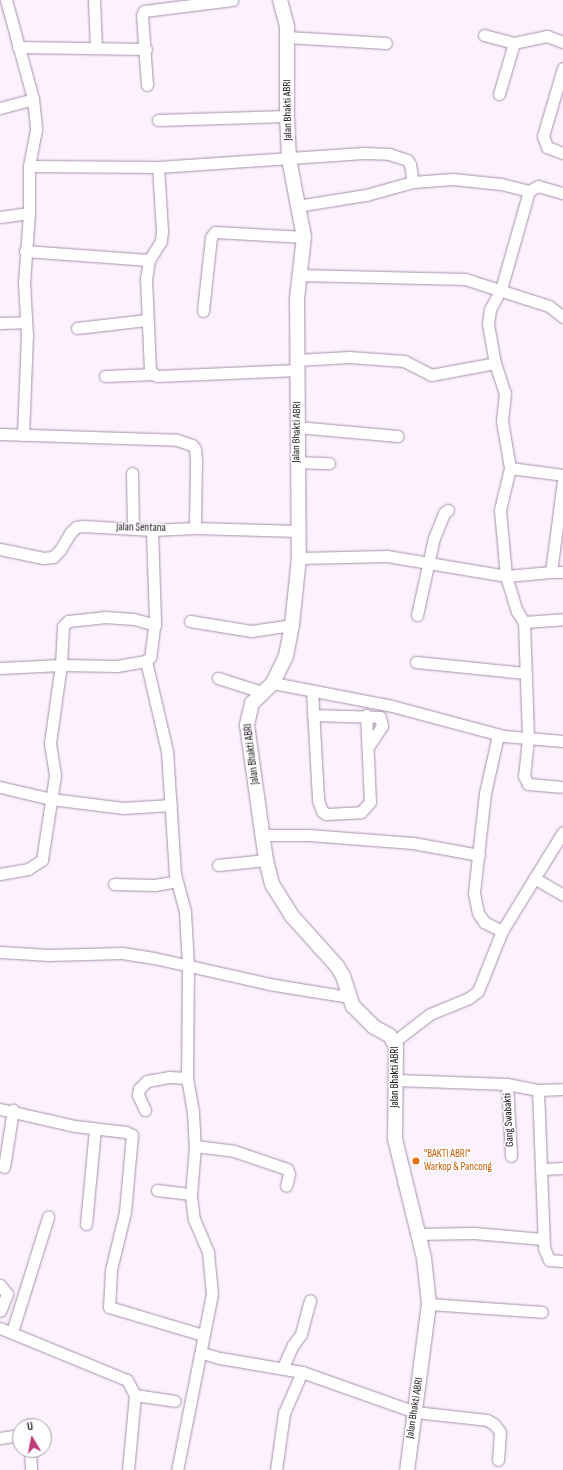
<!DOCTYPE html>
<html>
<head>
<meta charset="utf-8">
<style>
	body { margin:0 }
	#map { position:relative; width:563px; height:1470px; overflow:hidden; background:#fcf2fe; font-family:"Sofia Sans Condensed",sans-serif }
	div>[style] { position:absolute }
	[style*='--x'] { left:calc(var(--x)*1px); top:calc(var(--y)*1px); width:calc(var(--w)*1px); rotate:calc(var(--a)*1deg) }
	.roads { filter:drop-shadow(0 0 1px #a78fab) drop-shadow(0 0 1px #a78fab) }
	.minor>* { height:11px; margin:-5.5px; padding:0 5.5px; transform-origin:5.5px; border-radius:5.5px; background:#fff }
	.tertiary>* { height:14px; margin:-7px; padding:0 7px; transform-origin:7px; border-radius:7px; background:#fff }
	.dots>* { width:11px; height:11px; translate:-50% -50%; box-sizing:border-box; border:2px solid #fff; border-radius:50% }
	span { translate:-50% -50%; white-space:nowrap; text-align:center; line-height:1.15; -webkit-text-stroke:3px #fff; paint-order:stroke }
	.street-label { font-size:11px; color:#1d141e }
	.food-label { font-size:11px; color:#c56008 }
	.left { translate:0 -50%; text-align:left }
	.north { position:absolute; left:12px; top:1418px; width:40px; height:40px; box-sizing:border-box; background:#fff; border:1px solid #a5a1a5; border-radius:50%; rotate:350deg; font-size:11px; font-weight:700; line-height:16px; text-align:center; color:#1d141e }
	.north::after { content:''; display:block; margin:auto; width:14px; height:18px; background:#c13a79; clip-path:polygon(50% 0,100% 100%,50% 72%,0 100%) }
</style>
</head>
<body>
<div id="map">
	<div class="roads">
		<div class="minor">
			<i style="--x:6;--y:0;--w:103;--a:74.7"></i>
			<i style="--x:33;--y:99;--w:31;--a:84"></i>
			<i style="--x:36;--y:130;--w:37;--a:101"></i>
			<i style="--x:29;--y:166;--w:47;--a:90"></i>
			<i style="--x:29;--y:213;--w:69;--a:94.1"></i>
			<i style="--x:24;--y:282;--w:53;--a:86.8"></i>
			<i style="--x:27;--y:335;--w:100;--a:92.3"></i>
			<i style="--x:94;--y:0;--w:47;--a:87.6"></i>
			<i style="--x:484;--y:35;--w:31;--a:15"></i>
			<i style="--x:514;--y:43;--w:34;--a:-12"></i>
			<i style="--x:547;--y:36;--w:17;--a:21"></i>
			<i style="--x:287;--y:37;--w:99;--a:3.5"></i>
			<i style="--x:18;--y:47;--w:128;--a:0.9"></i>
			<i style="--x:563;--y:68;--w:71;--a:106.4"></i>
			<i style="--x:543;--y:136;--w:12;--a:70"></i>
			<i style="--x:547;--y:147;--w:17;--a:21"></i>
			<i style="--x:147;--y:85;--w:70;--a:-94.1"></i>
			<i style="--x:142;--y:15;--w:4;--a:-63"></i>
			<i style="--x:144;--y:11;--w:89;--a:-7.1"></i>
			<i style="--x:499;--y:94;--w:53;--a:-73.6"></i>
			<i style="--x:0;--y:108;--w:34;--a:-15"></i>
			<i style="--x:158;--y:120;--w:129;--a:-1.8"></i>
			<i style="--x:29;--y:166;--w:129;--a:0.4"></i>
			<i style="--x:158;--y:167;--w:206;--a:-3.9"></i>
			<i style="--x:364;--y:153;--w:25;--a:2"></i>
			<i style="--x:389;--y:154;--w:19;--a:18"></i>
			<i style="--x:407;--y:160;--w:5;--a:53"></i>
			<i style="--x:410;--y:164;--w:18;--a:81"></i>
			<i style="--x:158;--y:167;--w:64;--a:86.4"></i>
			<i style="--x:162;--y:231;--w:10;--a:96"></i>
			<i style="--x:161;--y:241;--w:22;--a:122"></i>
			<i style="--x:149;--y:260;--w:19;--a:99"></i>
			<i style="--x:146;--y:279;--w:90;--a:87.5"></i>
			<i style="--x:150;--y:369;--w:6;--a:59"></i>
			<i style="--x:153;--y:374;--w:4;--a:27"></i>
			<i style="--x:157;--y:376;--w:141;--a:-2.4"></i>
			<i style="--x:529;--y:191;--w:102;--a:105.9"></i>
			<i style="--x:501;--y:289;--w:24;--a:118"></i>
			<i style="--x:490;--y:310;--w:14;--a:98"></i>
			<i style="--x:488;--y:324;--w:40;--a:80"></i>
			<i style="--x:495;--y:363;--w:32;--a:72"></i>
			<i style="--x:505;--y:393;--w:28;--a:96"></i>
			<i style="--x:502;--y:421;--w:48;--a:80.3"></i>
			<i style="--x:510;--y:468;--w:43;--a:103.4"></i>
			<i style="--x:500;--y:510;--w:66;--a:84.8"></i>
			<i style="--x:506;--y:576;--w:37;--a:73"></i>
			<i style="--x:517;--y:611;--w:13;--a:58"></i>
			<i style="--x:524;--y:622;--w:117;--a:88"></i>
			<i style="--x:528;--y:739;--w:37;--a:96"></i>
			<i style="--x:524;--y:776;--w:9;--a:63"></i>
			<i style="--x:528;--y:784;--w:32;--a:5"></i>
			<i style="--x:297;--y:206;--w:70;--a:-9.1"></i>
			<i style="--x:366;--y:195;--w:49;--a:-15.5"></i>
			<i style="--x:413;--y:182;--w:40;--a:-4.3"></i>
			<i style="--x:453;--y:179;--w:48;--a:5.9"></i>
			<i style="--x:501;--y:184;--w:29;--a:14"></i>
			<i style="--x:529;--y:191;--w:10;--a:-29"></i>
			<i style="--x:538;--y:186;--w:26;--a:16"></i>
			<i style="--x:0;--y:217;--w:29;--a:-8"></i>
			<i style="--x:25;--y:251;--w:124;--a:4.2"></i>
			<i style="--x:299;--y:275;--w:166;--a:1.4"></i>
			<i style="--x:465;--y:279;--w:88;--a:17.8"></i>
			<i style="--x:549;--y:306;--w:18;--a:38"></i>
			<i style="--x:203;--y:311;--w:74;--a:-83.8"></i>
			<i style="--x:211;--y:237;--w:6;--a:-51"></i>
			<i style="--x:215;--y:232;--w:89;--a:3.2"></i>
			<i style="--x:0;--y:323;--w:24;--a:-2"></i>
			<i style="--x:77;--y:328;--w:70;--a:-6.5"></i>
			<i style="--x:296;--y:360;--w:53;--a:-3.2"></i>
			<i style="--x:349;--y:357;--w:55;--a:4.2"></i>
			<i style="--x:404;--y:361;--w:30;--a:27"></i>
			<i style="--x:431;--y:375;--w:65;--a:-10.6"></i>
			<i style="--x:105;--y:376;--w:48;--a:-2.4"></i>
			<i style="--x:297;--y:427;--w:101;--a:5.1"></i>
			<i style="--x:0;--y:434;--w:177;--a:1.9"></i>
			<i style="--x:177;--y:440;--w:16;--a:18"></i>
			<i style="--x:192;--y:445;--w:5;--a:53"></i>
			<i style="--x:195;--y:449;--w:12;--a:85"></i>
			<i style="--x:196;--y:461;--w:67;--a:90.9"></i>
			<i style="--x:296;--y:462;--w:33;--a:2"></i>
			<i style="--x:510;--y:468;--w:53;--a:7.5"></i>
			<i style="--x:132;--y:473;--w:56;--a:89"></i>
			<i style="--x:152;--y:530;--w:89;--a:88.1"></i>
			<i style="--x:155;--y:619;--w:38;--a:97"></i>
			<i style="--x:150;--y:657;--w:6;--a:135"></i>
			<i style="--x:146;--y:661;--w:92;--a:76.9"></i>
			<i style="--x:167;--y:751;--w:123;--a:86.3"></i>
			<i style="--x:175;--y:874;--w:39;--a:75"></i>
			<i style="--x:185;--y:912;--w:54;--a:86.8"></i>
			<i style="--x:188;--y:966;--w:112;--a:90.5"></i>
			<i style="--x:187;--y:1078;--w:35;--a:80"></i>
			<i style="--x:193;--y:1112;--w:34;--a:87"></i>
			<i style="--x:195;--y:1146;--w:50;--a:94.6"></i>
			<i style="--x:191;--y:1196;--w:23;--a:83"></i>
			<i style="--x:194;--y:1219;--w:36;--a:67"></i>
			<i style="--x:208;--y:1252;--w:42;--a:84.6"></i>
			<i style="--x:212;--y:1294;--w:179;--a:101.2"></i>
			<i style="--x:0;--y:549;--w:44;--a:11.8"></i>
			<i style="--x:43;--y:558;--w:10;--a:-6"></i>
			<i style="--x:53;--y:557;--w:10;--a:-45"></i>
			<i style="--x:60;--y:550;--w:21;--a:-59"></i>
			<i style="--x:71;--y:532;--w:7;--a:-45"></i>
			<i style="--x:76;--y:527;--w:7;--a:-8"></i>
			<i style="--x:83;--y:526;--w:69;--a:3.3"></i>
			<i style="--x:152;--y:530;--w:43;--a:-2.7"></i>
			<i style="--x:195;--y:528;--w:103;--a:1.7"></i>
			<i style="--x:299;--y:558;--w:88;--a:-1.3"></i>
			<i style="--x:387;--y:556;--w:121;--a:9.5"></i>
			<i style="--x:506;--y:576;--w:45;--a:-5.1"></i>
			<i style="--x:551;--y:572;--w:92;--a:-82.5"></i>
			<i style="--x:551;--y:572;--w:12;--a:0"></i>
			<i style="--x:417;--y:615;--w:79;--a:-77.6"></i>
			<i style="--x:434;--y:538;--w:27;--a:-68"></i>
			<i style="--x:444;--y:513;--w:5;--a:-37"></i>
			<i style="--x:190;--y:621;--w:62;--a:9.3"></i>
			<i style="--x:251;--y:631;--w:41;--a:-8.3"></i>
			<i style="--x:524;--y:622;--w:39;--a:-4"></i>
			<i style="--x:416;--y:662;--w:109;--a:5.8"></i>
			<i style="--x:0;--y:668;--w:61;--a:-2.8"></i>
			<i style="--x:61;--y:665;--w:56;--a:1"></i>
			<i style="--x:117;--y:666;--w:29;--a:-10"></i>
			<i style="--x:218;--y:678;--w:46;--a:17.7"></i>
			<i style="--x:273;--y:683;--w:121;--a:10.9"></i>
			<i style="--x:392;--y:706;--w:116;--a:15"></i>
			<i style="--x:504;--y:736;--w:59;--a:4.8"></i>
			<i style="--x:312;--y:691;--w:109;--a:86.8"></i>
			<i style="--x:318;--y:800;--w:12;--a:70"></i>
			<i style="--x:322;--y:811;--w:5;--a:37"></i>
			<i style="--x:326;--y:814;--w:35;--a:-3"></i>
			<i style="--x:361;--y:812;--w:13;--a:-48"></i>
			<i style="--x:370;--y:802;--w:87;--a:-92.6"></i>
			<i style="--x:313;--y:715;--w:67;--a:1.7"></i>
			<i style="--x:380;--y:717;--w:9;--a:77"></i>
			<i style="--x:382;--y:726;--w:23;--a:124"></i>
			<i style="--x:498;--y:735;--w:59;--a:102.6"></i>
			<i style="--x:485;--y:793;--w:101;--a:96.3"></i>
			<i style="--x:474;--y:893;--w:20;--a:79"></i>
			<i style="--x:478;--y:913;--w:11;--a:56"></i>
			<i style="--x:484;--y:922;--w:20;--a:27"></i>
			<i style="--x:0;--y:787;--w:52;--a:13.2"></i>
			<i style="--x:51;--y:799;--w:73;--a:7.1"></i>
			<i style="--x:123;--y:808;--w:48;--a:-3.6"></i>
			<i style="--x:262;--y:835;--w:47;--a:0"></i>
			<i style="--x:309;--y:835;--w:104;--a:4.4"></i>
			<i style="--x:413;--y:843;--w:67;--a:10.3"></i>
			<i style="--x:218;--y:865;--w:48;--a:-5.9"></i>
			<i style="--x:0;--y:874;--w:28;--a:-10"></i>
			<i style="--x:28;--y:869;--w:17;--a:-33"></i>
			<i style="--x:42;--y:860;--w:86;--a:-81.3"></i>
			<i style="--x:55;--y:775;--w:32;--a:-99"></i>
			<i style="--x:50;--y:743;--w:79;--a:-82"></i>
			<i style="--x:61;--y:665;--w:39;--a:-87"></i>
			<i style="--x:63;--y:626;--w:7;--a:-45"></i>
			<i style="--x:68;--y:621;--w:36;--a:-6"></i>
			<i style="--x:104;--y:617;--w:30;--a:4"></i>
			<i style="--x:134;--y:619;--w:22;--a:16"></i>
			<i style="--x:534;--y:878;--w:34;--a:30"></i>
			<i style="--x:114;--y:884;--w:41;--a:1.4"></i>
			<i style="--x:155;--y:885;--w:22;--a:-10"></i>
			<i style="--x:0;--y:952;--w:49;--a:3.5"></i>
			<i style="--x:49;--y:955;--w:73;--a:-1.6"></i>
			<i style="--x:122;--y:953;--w:32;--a:9"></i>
			<i style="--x:154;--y:958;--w:118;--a:12.7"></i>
			<i style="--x:269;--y:984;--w:80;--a:9.3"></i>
			<i style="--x:395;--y:1041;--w:44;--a:-37.6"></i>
			<i style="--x:430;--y:1014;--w:42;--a:-22.3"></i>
			<i style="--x:469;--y:998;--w:11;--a:-38"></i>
			<i style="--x:478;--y:991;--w:65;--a:-68.2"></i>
			<i style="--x:502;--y:931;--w:116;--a:-58.4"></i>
			<i style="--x:396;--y:1080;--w:111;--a:2.1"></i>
			<i style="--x:507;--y:1084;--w:32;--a:11"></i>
			<i style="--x:538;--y:1090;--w:25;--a:-2"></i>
			<i style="--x:507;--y:1084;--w:72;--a:86.8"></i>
			<i style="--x:538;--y:1090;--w:158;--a:87.8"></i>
			<i style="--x:544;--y:1248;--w:13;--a:67"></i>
			<i style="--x:549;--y:1260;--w:14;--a:4"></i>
			<i style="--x:0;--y:1109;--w:77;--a:12.8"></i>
			<i style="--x:75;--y:1126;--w:51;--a:6.7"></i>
			<i style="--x:126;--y:1132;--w:7;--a:27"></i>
			<i style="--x:132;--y:1135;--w:77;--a:95.2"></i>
			<i style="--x:125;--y:1212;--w:60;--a:103.6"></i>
			<i style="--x:111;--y:1270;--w:37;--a:93"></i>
			<i style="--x:109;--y:1307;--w:98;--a:16.6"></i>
			<i style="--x:145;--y:1110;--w:17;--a:-115"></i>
			<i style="--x:138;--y:1095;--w:6;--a:-81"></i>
			<i style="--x:139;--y:1089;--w:11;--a:-45"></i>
			<i style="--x:147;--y:1081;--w:22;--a:-10"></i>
			<i style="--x:169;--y:1077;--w:18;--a:3"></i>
			<i style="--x:195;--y:1146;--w:39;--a:7"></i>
			<i style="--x:234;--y:1151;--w:56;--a:18.8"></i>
			<i style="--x:287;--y:1169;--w:5;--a:68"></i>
			<i style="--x:289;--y:1174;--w:12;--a:104"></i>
			<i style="--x:4;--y:1167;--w:58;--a:-81"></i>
			<i style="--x:542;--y:1169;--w:21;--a:-3"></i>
			<i style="--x:157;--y:1190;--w:34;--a:7"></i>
			<i style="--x:86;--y:1224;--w:95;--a:-84.6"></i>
			<i style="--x:418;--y:1234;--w:56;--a:-1"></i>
			<i style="--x:474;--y:1233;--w:69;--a:5"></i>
			<i style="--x:0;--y:1285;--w:11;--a:52"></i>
			<i style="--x:7;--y:1294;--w:18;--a:112"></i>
			<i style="--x:429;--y:1304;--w:113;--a:4"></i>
			<i style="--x:0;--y:1328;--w:137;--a:22.3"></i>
			<i style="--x:127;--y:1380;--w:17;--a:62"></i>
			<i style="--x:135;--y:1395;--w:75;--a:95.3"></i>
			<i style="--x:12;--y:1332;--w:121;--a:-72.6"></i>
			<i style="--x:202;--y:1353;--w:19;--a:16"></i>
			<i style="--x:220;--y:1358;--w:83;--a:9.7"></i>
			<i style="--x:302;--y:1372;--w:120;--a:19.5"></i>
			<i style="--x:415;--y:1412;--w:72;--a:6.3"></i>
			<i style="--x:487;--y:1420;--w:8;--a:30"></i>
			<i style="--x:494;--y:1424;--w:10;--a:53"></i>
			<i style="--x:500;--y:1432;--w:28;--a:94"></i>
			<i style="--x:283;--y:1367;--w:24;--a:-66"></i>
			<i style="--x:293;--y:1345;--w:14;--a:-54"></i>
			<i style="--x:301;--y:1334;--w:35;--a:-75"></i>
			<i style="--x:135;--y:1395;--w:40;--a:8.5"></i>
			<i style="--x:0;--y:1438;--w:20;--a:-9"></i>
			<i style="--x:30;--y:1450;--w:20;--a:87"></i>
			<i style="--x:276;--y:1470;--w:58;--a:-82"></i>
			<i style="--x:284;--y:1413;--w:45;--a:-66.3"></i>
		</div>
		<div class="tertiary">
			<i style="--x:280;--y:0;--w:28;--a:75"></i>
			<i style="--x:287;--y:27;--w:89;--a:90"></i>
			<i style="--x:287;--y:116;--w:43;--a:87.3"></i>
			<i style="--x:289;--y:159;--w:79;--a:79.1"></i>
			<i style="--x:304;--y:237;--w:61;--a:96.5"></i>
			<i style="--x:297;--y:298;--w:260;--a:89.6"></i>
			<i style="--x:299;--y:558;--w:67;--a:96"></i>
			<i style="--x:292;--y:625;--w:32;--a:101"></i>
			<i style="--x:286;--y:656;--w:30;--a:116"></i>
			<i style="--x:273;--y:683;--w:29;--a:136"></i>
			<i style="--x:252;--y:703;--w:23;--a:103"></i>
			<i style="--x:247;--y:725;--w:136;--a:82"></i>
			<i style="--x:266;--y:860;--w:25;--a:76"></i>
			<i style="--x:272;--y:884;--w:36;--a:58"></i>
			<i style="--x:291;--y:915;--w:69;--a:48"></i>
			<i style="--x:337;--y:966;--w:12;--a:59"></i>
			<i style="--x:343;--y:976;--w:32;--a:72"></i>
			<i style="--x:353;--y:1006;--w:30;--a:45"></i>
			<i style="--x:374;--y:1027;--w:18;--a:29"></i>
			<i style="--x:390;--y:1036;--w:12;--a:59"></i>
			<i style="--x:396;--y:1046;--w:93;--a:90.6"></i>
			<i style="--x:395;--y:1139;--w:122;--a:76.3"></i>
			<i style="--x:424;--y:1258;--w:46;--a:83.8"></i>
			<i style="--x:429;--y:1304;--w:167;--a:97.5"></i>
		</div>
	</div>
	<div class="dots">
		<i style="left:416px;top:1161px;background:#e8710a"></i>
	</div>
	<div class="street-label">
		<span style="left:288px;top:110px;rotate:-91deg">Jalan Bhakti ABRI</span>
		<span style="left:297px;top:432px;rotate:-89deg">Jalan Bhakti ABRI</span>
		<span style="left:141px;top:528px;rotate:1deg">Jalan Sentana</span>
		<span style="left:252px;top:754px;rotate:-97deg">Jalan Bhakti ABRI</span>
		<span style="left:395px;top:1077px;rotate:-90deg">Jalan Bhakti ABRI</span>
		<span style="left:509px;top:1120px;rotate:-93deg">Gang Swabakti</span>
		<span style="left:415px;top:1408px;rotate:-81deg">Jalan Bhakti ABRI</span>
	</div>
	<div class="food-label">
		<span class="left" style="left:424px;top:1161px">"BAKTI ABRI"<br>Warkop &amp; Pancong</span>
	</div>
	<div class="north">U</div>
</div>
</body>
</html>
